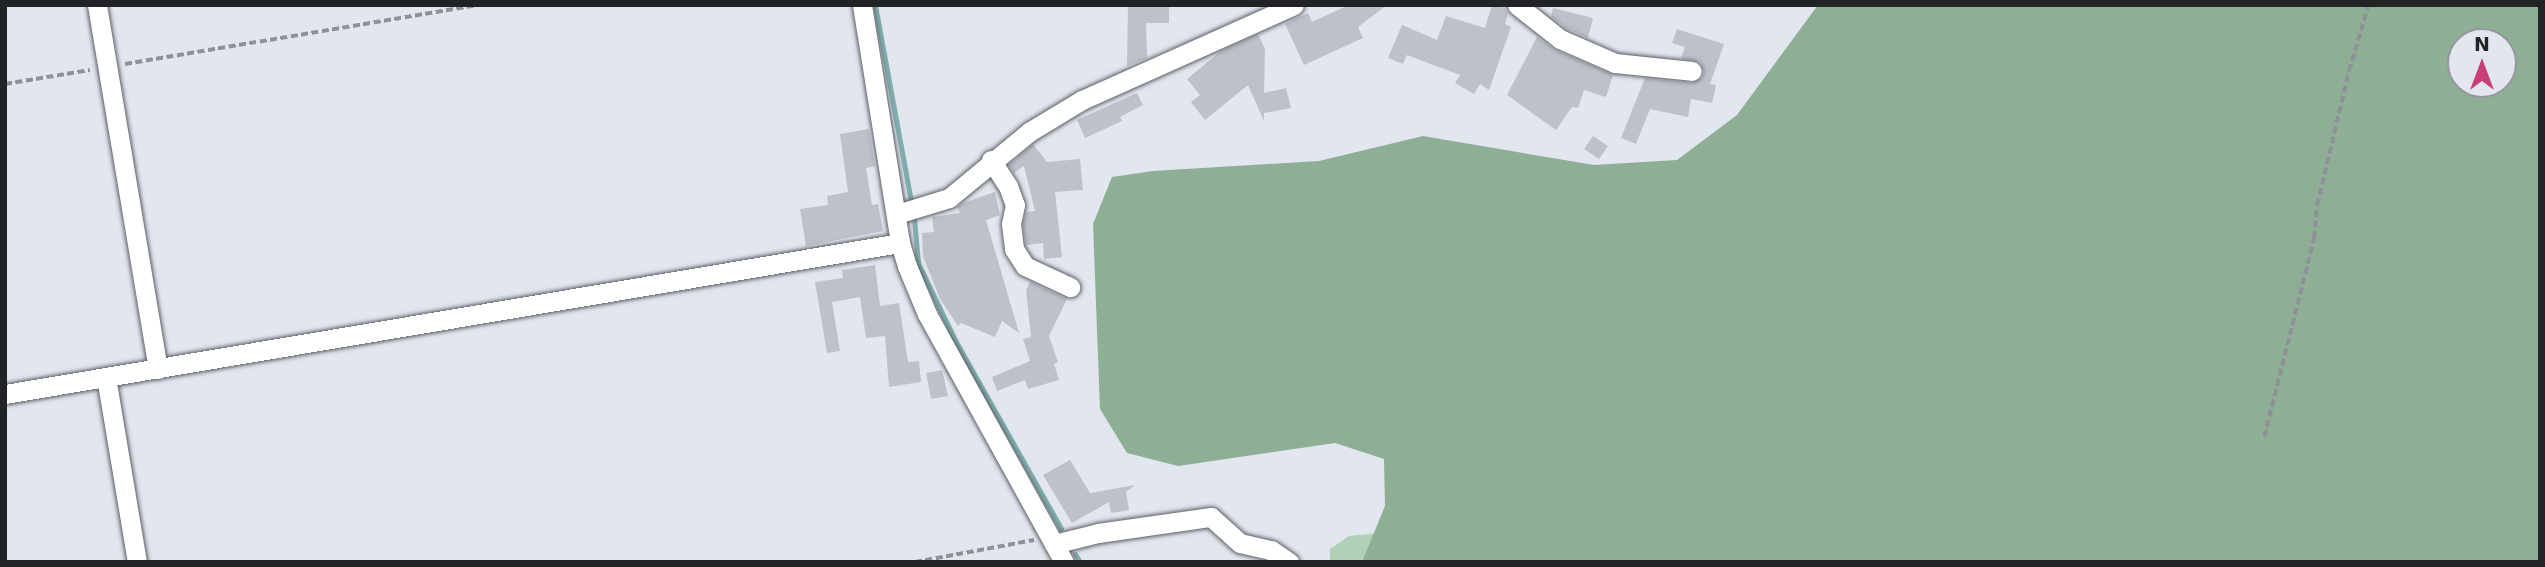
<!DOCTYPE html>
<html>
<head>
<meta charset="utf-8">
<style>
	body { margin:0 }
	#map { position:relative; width:2545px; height:567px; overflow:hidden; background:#e2e6ee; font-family:"DejaVu Sans",sans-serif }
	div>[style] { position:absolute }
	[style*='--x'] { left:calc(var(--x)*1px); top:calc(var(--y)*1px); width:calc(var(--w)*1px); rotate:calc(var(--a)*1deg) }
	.green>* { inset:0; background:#b0d1b8 }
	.forest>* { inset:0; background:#8eae96 }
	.stream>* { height:5px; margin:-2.5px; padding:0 2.5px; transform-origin:2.5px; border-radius:2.5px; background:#80aeaf }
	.building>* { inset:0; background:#bdc1c9 }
	.path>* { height:3.5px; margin-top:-1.75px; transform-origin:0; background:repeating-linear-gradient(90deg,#8e9197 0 7px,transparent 0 10.5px) }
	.roads { filter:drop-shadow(0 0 2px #5b5e65) drop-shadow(0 0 2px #5b5e65) }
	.minor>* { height:19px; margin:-9.5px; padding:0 9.5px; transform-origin:9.5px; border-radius:9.5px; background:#fff }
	span { translate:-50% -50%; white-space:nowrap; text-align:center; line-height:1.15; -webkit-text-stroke:7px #e2e6ee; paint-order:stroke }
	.frame { position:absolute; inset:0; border:7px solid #222326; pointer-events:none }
	.north { position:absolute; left:2447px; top:28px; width:70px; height:70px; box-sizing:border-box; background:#e2e6ee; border:2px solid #95989e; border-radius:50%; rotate:0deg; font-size:19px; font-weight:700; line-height:28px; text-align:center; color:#222326 }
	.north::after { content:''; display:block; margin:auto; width:24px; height:32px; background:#c93f78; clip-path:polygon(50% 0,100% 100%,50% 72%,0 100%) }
</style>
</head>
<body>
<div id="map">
	<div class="green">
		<i style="clip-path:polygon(1431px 528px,1429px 562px,1330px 562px,1330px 549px,1349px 536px)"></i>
	</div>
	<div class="forest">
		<i style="clip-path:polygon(evenodd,1818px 5px,2540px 5px,2540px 562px,1362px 562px,1385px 506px,1384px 459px,1335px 443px,1178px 466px,1127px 453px,1100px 409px,1093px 224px,1112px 177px,1153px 171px,1319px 161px,1423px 136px,1594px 165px,1677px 160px,1737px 115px,1818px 5px,2461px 42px,2503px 42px,2503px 84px,2461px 84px,2461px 42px)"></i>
	</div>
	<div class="stream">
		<i style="--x:875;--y:5;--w:200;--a:79.6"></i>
		<i style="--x:914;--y:218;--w:45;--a:84.9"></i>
		<i style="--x:918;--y:263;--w:88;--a:64.3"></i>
		<i style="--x:956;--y:342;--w:214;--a:60.6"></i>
		<i style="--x:1075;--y:554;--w:9;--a:58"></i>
	</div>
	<div class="building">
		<i style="clip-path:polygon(1128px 5px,1169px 5px,1169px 23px,1146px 23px,1147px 58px,1127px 66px)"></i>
		<i style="clip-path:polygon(1349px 5px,1387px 5px,1358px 27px,1363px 38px,1304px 65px,1285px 24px,1308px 13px,1312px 22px)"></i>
		<i style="clip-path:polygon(1492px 5px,1505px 8px,1508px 14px,1505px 24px,1511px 27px,1489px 90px,1480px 84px,1474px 94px,1455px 83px,1460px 75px,1407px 55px,1403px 64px,1388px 58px,1402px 25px,1437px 40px,1446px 16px,1485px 28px)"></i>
		<i style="clip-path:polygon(1553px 8px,1593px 18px,1588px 38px,1566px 28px,1551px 17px)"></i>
		<i style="clip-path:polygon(1677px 29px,1724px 44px,1710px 84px,1716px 85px,1712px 103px,1691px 99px,1688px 117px,1650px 109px,1636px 144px,1621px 138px,1645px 78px,1691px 83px,1702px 78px,1704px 72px,1700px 62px,1681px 58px,1685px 47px,1672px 43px)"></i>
		<i style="clip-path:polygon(1258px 34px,1265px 49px,1264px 93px,1286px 88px,1291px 108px,1264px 113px,1264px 121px,1248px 85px,1205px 120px,1191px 102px,1200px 95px,1187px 79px,1221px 51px)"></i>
		<i style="clip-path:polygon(1537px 37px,1555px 50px,1613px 75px,1606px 97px,1584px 90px,1578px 108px,1572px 107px,1556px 130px,1507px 95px)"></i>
		<i style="clip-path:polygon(1137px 93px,1143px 105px,1120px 117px,1122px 121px,1085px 138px,1077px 120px)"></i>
		<i style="clip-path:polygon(869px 129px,875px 166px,866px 168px,872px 205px,878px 204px,883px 231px,806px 246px,800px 209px,828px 205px,827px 196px,848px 192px,840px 134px)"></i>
		<i style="clip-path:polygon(1593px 136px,1608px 146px,1599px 159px,1584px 149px)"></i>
		<i style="clip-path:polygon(1033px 144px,1047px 162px,1080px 159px,1083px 190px,1055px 192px,1062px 257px,1044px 259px,1043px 243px,1026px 245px,1023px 225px,1026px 212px,1035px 211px,1024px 166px,1014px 173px,1009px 165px)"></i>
		<i style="clip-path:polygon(995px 192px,1000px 215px,986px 220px,1019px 333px,1002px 321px,995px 337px,961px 323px,958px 326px,940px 299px,923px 256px,922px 233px,934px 232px,932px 217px,960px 213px,957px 207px,963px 203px)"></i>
		<i style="clip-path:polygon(875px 265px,880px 306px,899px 303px,908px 362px,919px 361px,921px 382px,889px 387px,885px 336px,866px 338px,860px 297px,832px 302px,840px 351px,827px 353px,815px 282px,843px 278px,842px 270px)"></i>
		<i style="clip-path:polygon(1030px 282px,1067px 299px,1049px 336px,1058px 362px,1054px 364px,1059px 380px,1028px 389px,1025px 380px,997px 391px,992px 377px,1030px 361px,1023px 339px,1031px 337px,1026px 290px)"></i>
		<i style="clip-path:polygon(942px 370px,948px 396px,931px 399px,926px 373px)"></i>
		<i style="clip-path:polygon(1070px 460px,1090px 493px,1135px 485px,1126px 492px,1129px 510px,1111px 513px,1109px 502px,1072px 523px,1043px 475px)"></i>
	</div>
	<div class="path">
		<i style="--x:125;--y:64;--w:356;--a:-9.5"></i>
		<i style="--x:5;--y:84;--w:86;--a:-9.4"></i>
		<i style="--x:2264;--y:437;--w:205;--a:-75.9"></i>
		<i style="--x:2314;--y:238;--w:33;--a:-85"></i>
		<i style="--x:2317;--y:205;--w:138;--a:-76.6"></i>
		<i style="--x:2349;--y:71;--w:69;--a:-73.9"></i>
		<i style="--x:915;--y:562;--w:121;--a:-10.5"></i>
	</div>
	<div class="roads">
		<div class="minor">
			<i style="--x:97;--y:5;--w:369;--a:80.5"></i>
			<i style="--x:862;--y:5;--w:241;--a:80.9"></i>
			<i style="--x:900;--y:243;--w:24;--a:73"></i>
			<i style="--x:907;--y:266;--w:52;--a:67.4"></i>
			<i style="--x:927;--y:314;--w:283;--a:61.1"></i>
			<i style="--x:1517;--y:5;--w:55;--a:38.3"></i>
			<i style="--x:1560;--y:39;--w:60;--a:23.6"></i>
			<i style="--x:1615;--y:63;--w:77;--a:5.9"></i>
			<i style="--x:991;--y:160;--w:31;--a:57"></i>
			<i style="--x:1008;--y:186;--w:20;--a:70"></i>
			<i style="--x:1015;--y:205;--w:19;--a:102"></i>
			<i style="--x:1011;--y:224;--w:25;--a:83"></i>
			<i style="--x:1014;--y:249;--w:20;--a:57"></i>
			<i style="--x:1025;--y:266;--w:50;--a:25"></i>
			<i style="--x:897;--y:214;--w:54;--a:-17.1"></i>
			<i style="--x:949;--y:198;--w:104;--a:-39.5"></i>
			<i style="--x:1029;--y:132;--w:62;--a:-31.1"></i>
			<i style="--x:1082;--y:100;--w:232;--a:-24.1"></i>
			<i style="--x:106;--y:377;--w:188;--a:80.5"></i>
			<i style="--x:5;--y:394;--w:908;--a:-9.58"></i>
			<i style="--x:1054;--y:544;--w:45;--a:-14"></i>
			<i style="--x:1098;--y:533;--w:114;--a:-8.1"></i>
			<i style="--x:1211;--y:517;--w:39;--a:42"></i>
			<i style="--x:1240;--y:543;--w:32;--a:13"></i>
			<i style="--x:1271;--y:550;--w:22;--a:34"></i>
		</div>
	</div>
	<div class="frame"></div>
	<div class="north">N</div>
</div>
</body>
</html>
